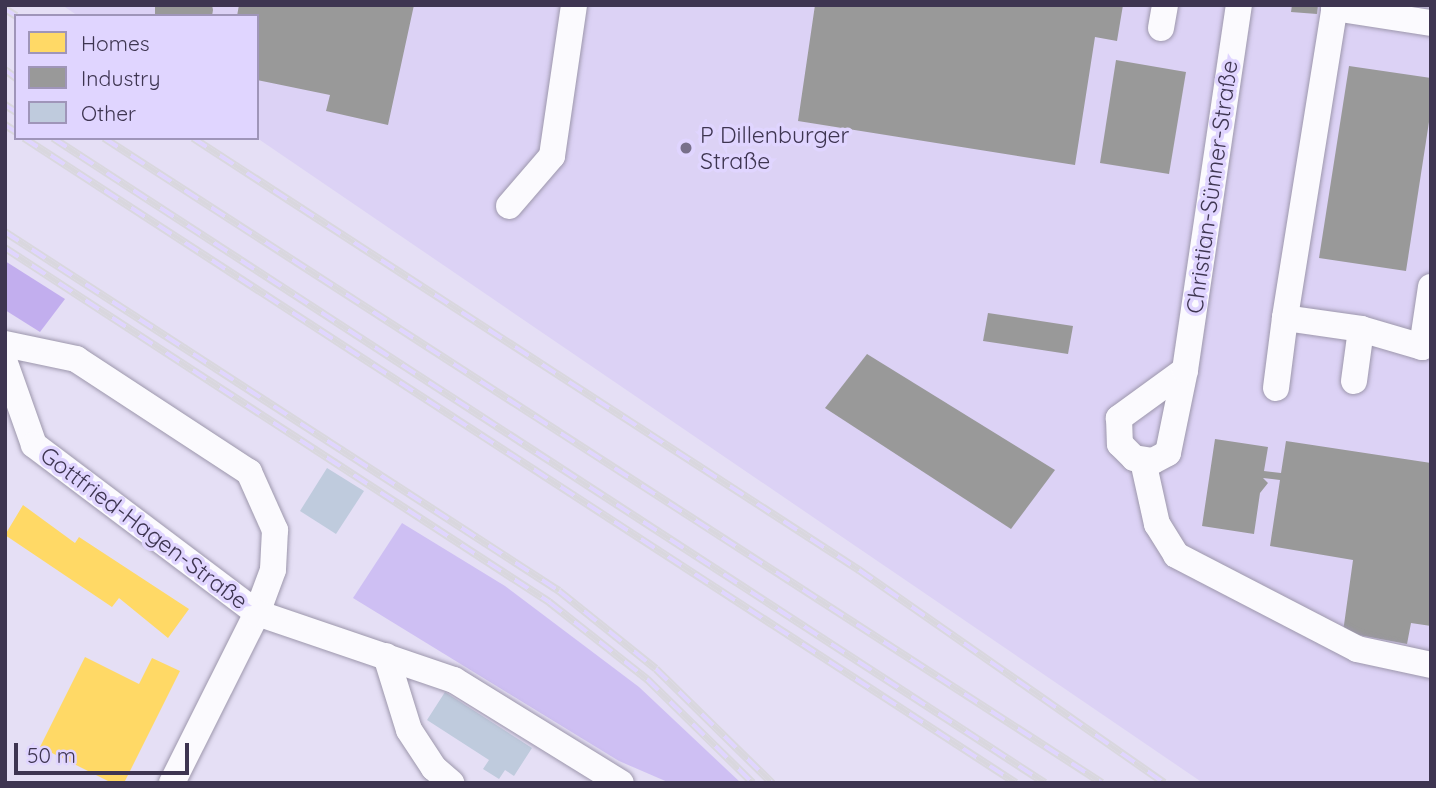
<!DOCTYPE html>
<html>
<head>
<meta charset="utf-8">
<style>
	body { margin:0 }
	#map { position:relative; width:1436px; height:788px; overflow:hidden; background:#e5dff5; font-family:Quicksand,sans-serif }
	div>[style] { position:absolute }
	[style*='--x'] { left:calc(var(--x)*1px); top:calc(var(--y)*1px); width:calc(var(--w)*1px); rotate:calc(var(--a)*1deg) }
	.built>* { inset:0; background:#dcd2f5 }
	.green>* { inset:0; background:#cebff3 }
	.forest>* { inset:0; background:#c2aeee }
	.homes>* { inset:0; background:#ffd966 }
	.industry>* { inset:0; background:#999 }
	.building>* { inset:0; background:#bfcbdd }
	.roads { filter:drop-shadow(0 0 2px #9d97ac) drop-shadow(0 0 2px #9d97ac) }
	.minor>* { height:26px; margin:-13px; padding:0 13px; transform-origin:13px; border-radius:13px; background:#fbfafe }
	.rail>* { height:8px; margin-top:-4px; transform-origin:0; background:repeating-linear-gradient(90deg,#e0d5ff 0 16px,#d9d7de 0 32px); box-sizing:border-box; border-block:2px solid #d9d7de }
	.dots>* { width:19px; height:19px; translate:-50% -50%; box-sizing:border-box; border:4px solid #e0d5ff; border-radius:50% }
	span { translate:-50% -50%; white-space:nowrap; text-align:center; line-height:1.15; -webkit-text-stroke:7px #e0d5ff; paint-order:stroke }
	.poi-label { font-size:23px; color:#3e3551 }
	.left { translate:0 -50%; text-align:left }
	.street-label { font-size:23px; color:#3e3551 }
	.frame { position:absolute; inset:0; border:7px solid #3e3551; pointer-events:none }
	.legend { position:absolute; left:14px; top:14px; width:245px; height:126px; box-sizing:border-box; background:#e0d5ff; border:2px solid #9f95b9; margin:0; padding:9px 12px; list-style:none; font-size:21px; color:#3e3551 }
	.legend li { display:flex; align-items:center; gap:14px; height:35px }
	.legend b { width:35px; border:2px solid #9f95b9 }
	.scale { position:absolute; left:14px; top:743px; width:175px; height:32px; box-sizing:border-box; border:4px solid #3e3551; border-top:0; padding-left:9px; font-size:21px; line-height:24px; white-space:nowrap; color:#3e3551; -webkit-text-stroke:5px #e0d5ff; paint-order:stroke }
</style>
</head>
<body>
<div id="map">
	<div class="built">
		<i style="clip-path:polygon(62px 5px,1431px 5px,1431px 783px,1203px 783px,257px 138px,257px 16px,78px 16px)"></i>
	</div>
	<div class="green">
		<i style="clip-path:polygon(402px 523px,505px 586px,639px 687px,741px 783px,670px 783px,619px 761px,353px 598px)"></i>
	</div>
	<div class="forest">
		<i style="clip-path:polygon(5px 261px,65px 299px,40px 332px,5px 310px)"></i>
	</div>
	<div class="homes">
		<i style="clip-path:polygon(23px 505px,75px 543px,79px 537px,189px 609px,168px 638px,119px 598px,112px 607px,5px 535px)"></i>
		<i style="clip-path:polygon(85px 657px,139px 684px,152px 658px,180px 671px,124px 783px,112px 783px,40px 747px)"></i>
	</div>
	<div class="industry">
		<i style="clip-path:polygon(155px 5px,212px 5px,213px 10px,212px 16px,155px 16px)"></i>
		<i style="clip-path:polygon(239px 5px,414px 5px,388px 125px,326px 111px,330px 95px,257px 80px,257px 16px,237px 16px)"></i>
		<i style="clip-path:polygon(815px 5px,1123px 5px,1117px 41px,1095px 37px,1075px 165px,798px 121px)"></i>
		<i style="clip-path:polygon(1292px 5px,1318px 5px,1317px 14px,1291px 12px)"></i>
		<i style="clip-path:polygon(1116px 60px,1186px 72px,1169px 174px,1100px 163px)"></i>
		<i style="clip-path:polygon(1349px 66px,1431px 78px,1431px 109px,1406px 271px,1319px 258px)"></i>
		<i style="clip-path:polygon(988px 313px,1073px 326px,1068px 354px,983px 341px)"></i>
		<i style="clip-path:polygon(867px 354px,1055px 470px,1011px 529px,825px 408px)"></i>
		<i style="clip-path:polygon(1215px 439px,1268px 447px,1264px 471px,1281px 473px,1286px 441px,1431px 463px,1431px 626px,1411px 623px,1407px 644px,1343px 632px,1353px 560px,1270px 546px,1280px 480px,1263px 478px,1268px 483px,1260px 493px,1254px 534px,1202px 526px)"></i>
	</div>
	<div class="building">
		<i style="clip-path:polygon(327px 468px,364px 491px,336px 534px,300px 511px)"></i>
		<i style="clip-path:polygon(445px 692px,532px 748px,514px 776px,505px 770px,499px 779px,483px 769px,489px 760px,427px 720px)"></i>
	</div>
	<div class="roads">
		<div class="minor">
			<i style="--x:1335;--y:5;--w:317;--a:99.1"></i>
			<i style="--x:1285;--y:318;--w:77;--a:8.2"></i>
			<i style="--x:1361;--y:329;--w:64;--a:16.4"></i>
			<i style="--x:1422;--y:347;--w:61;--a:-81.5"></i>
			<i style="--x:1334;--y:8;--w:98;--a:8.8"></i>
			<i style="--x:1161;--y:28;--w:23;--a:-80"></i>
			<i style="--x:509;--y:206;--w:66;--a:-49.3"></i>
			<i style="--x:552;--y:156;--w:153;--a:-81.7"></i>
			<i style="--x:5;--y:344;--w:73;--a:11.9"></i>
			<i style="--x:76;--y:359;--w:207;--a:33.2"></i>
			<i style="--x:249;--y:472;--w:64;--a:65.9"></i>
			<i style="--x:275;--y:530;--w:40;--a:92.9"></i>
			<i style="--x:273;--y:570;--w:46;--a:110.4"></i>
			<i style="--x:257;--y:613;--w:190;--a:116.6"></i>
			<i style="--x:5;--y:363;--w:87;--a:70.5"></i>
			<i style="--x:34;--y:445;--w:279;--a:37"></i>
			<i style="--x:257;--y:613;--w:208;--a:18.8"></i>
			<i style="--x:454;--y:680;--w:196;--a:31.7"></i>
			<i style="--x:1185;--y:370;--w:82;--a:144"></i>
			<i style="--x:1119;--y:418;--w:26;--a:88"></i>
			<i style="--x:1120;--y:444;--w:20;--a:45"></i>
			<i style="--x:1134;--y:458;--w:19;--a:9"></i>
			<i style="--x:1153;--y:461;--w:17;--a:-28"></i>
			<i style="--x:1168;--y:453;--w:85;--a:-78.4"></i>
			<i style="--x:1185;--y:370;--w:369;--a:-81.6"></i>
			<i style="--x:1354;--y:381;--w:52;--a:-82.3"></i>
			<i style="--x:1276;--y:388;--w:71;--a:-82.7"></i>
			<i style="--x:1143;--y:461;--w:65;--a:77.5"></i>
			<i style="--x:1157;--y:524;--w:36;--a:58"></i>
			<i style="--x:1176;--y:555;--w:204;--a:27.4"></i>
			<i style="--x:1357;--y:649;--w:76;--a:12.2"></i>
			<i style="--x:386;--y:656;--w:77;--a:72.7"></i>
			<i style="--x:409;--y:730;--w:45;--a:56.7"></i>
			<i style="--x:434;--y:768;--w:23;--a:41"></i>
		</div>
	</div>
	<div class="rail">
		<i style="--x:5;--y:9;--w:13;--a:32"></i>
		<i style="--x:5;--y:70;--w:14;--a:36"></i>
		<i style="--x:5;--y:105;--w:13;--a:32"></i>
		<i style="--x:5;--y:125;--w:13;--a:32"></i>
		<i style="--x:24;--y:138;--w:1183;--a:33.03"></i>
		<i style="--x:53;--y:138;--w:1183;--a:33.03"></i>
		<i style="--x:104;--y:138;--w:1188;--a:32.87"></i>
		<i style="--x:193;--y:138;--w:794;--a:32.97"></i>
		<i style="--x:859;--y:570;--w:372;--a:34.9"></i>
		<i style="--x:5;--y:232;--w:660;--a:32.94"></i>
		<i style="--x:559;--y:591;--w:124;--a:38.8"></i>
		<i style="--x:656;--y:669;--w:163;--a:44.5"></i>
		<i style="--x:5;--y:248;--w:649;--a:33.05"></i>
		<i style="--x:549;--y:602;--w:125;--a:38.2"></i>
		<i style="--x:647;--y:679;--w:148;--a:44.5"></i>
	</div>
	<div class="dots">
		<i style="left:686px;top:148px;background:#78708a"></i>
	</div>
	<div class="poi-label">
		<span class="left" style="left:700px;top:148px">P Dillenburger<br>Straße</span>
	</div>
	<div class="street-label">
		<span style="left:1212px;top:187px;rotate:-82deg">Christian-Sünner-Straße</span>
		<span style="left:144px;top:528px;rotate:37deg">Gottfried-Hagen-Straße</span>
	</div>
	<div class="frame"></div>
	<ul class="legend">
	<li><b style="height:19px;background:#ffd966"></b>Homes</li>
	<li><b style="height:19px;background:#999"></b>Industry</li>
	<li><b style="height:19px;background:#bfcbdd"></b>Other</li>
	</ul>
	<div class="scale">50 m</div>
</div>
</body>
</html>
